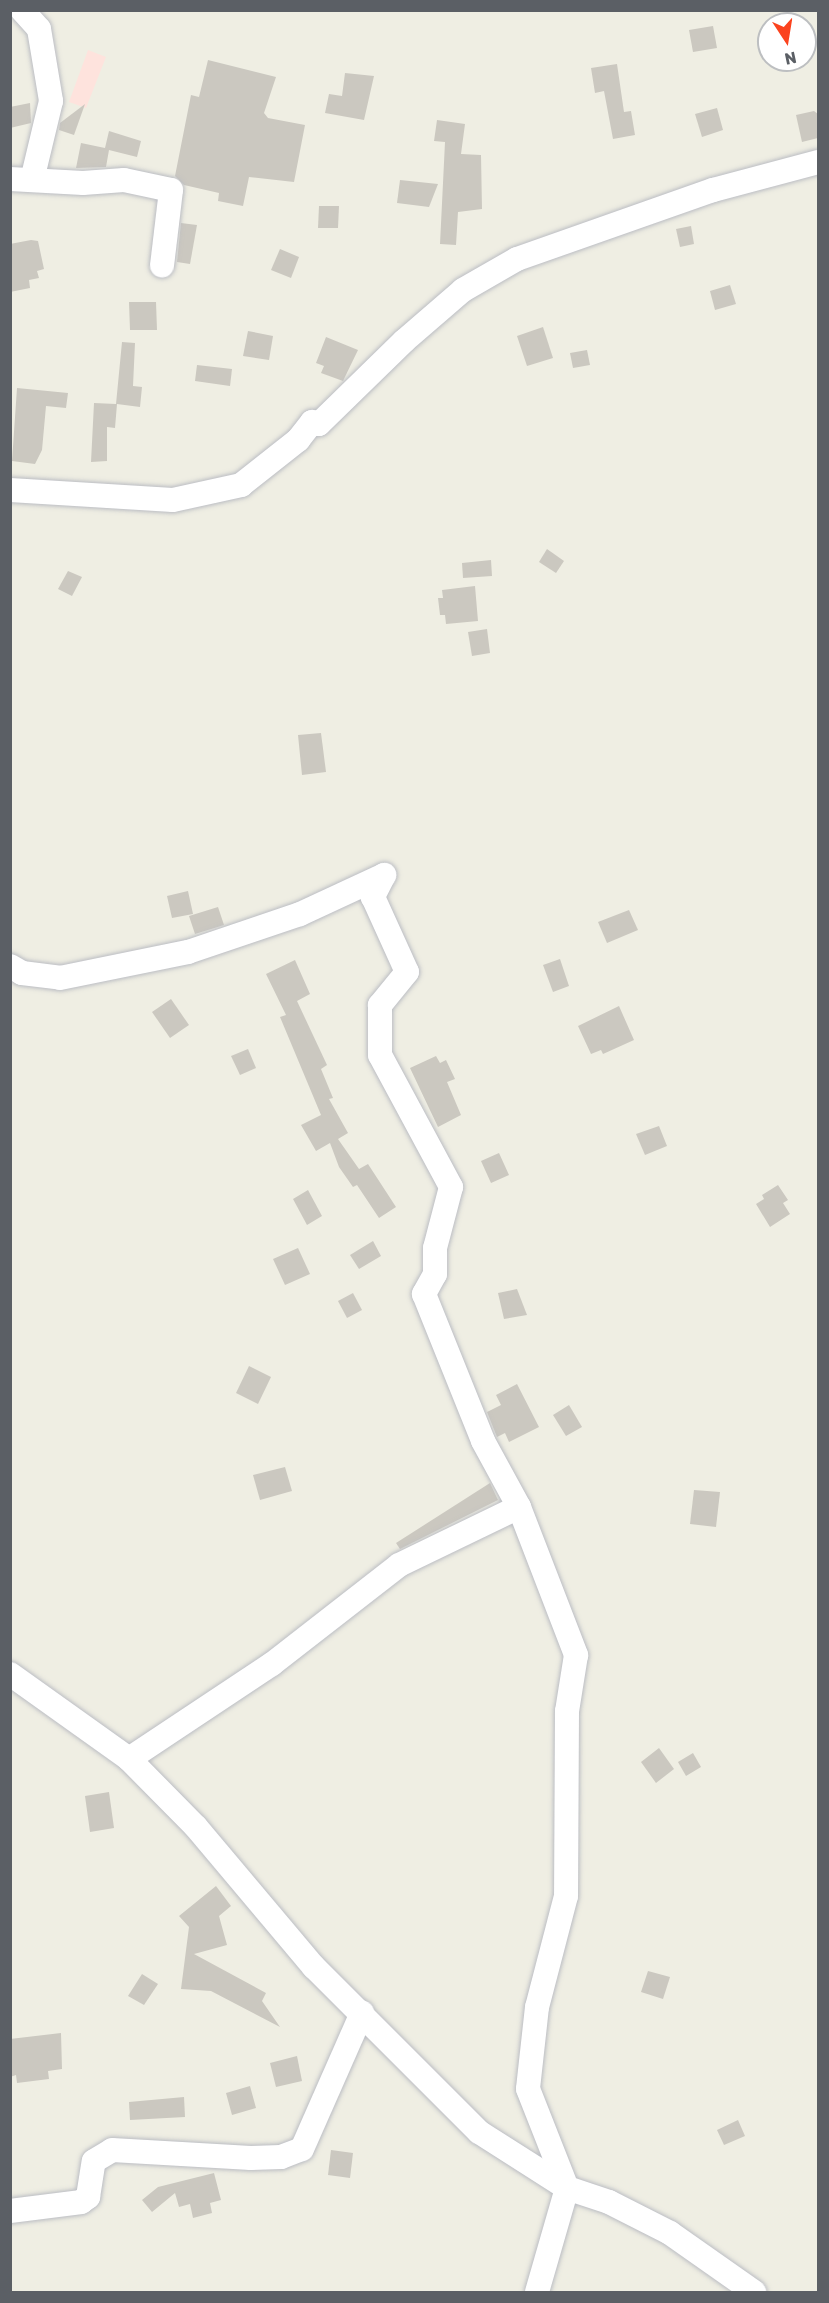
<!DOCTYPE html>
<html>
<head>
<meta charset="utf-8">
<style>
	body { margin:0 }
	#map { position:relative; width:829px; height:2303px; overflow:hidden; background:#efeee3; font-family:Rubik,sans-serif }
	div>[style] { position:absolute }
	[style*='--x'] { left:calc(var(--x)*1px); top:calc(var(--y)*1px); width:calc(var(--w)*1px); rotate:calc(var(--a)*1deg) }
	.medical>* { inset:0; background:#fee3dd }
	.building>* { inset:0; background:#cbc8c0 }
	.roads { filter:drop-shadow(0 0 2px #bbbdc3) drop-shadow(0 0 2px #bbbdc3) }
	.minor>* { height:24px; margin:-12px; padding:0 12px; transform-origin:12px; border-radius:12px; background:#fff }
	span { translate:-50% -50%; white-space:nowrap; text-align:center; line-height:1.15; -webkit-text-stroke:4.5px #fff; paint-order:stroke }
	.frame { position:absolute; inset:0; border:12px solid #5b5f65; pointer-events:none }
	.north { position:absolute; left:757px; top:12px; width:60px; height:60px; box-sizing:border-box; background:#fff; border:2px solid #bdbfc1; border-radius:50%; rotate:168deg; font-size:16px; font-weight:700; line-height:24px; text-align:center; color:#5b5f65 }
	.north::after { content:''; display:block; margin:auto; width:21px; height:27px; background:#fb431e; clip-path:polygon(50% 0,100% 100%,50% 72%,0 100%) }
</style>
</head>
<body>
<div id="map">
	<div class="medical">
		<i style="clip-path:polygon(88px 50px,106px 57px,86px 108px,69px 102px)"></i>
	</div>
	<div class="building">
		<i style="clip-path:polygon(713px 26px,717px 48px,693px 52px,689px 30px)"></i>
		<i style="clip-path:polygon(208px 60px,276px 77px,264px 113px,268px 118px,305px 125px,294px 182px,249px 177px,243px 206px,218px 201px,219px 193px,184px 185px,175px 176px,191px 95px,199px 97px)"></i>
		<i style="clip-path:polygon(617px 64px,624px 112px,631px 111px,635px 135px,613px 139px,604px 91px,595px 93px,591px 68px)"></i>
		<i style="clip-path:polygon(345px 73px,374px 76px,364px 120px,325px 113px,329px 94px,342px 96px)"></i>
		<i style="clip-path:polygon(30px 103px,31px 123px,10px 128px,10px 107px)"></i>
		<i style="clip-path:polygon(85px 104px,74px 135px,59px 130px,60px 123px)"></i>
		<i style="clip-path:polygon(717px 108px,723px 130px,702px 137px,695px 114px)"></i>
		<i style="clip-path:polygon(814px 111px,818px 114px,818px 138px,802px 142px,796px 115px)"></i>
		<i style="clip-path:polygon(437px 120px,465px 124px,461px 154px,481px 155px,482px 209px,458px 212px,456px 245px,440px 244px,445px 142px,434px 141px)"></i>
		<i style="clip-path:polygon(109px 131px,141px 141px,137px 157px,109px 150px,106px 167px,76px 168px,81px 143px,105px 148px)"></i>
		<i style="clip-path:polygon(400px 180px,438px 184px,429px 207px,397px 203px)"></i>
		<i style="clip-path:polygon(319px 206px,339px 206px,338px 228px,318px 228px)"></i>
		<i style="clip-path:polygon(181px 223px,197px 225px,190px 264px,177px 262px)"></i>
		<i style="clip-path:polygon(691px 226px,694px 244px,680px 247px,676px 229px)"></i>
		<i style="clip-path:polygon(31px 240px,38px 241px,44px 269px,37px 271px,39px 278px,29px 280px,30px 288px,10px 292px,10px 244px)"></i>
		<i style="clip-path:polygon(280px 249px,299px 257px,291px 278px,271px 270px)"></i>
		<i style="clip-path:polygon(730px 285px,736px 304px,715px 310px,710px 291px)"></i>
		<i style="clip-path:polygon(129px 302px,156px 302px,157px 330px,130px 330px)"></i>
		<i style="clip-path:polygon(543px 327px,553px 358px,527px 366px,517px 336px)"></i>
		<i style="clip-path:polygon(248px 331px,273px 336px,269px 360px,243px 356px)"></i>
		<i style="clip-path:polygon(326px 337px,358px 350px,343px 381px,321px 373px,324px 366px,316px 363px)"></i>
		<i style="clip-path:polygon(122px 342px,135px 343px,133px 386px,142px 387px,140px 407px,117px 404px,115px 428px,107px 427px,107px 461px,91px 462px,94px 403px,116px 404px)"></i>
		<i style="clip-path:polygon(587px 350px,590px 365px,573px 368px,570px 353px)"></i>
		<i style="clip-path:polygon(197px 365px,232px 369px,230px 386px,195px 381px)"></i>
		<i style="clip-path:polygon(17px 388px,68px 393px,66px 408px,46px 406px,42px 450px,35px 464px,12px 461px)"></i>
		<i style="clip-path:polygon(547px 549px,564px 561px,556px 573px,539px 562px)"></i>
		<i style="clip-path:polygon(491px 560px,492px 576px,463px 578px,462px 563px)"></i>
		<i style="clip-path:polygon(68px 571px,82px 577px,72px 596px,58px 589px)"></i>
		<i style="clip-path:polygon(475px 586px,478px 621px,446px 624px,445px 615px,440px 615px,438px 598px,443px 598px,442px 590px)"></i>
		<i style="clip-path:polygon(487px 629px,490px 653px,472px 656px,468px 632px)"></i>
		<i style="clip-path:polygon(321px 733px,326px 772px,302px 775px,298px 735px)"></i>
		<i style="clip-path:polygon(188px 891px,193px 914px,172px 918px,167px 896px)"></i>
		<i style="clip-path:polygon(218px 907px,224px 925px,195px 934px,189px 916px)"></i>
		<i style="clip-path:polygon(629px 910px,638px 930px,607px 943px,598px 922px)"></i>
		<i style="clip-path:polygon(560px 959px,569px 986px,553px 992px,543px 965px)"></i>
		<i style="clip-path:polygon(295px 960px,310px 994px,297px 1001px,327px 1065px,321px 1069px,333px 1098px,329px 1099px,348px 1133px,338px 1139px,359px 1169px,368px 1164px,396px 1207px,379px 1218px,357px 1185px,353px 1187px,339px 1167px,330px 1143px,316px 1151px,301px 1125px,321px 1115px,280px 1017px,286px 1015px,266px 974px)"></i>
		<i style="clip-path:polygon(171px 999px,189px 1025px,170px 1038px,152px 1012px)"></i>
		<i style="clip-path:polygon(619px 1006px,634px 1040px,603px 1054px,601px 1050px,591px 1054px,578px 1026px)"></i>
		<i style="clip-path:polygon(248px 1049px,256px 1068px,240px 1075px,231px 1056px)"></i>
		<i style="clip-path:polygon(436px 1056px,440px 1063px,446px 1060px,455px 1079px,447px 1082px,461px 1115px,438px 1127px,410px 1068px)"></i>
		<i style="clip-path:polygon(659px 1126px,667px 1146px,645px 1155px,636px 1134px)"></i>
		<i style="clip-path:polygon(499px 1153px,509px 1175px,491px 1183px,481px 1161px)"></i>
		<i style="clip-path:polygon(778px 1185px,788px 1200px,783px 1203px,790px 1214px,770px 1227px,756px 1204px,764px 1199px,762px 1195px)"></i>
		<i style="clip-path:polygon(308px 1190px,322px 1216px,307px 1225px,293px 1199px)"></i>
		<i style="clip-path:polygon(373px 1241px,381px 1256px,359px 1269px,350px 1255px)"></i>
		<i style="clip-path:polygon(298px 1248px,310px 1274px,285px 1285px,273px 1259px)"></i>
		<i style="clip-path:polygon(517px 1289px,527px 1315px,504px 1319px,498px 1293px)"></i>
		<i style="clip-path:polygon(353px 1293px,362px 1310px,347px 1318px,338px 1301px)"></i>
		<i style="clip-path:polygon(249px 1366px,271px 1377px,258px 1404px,236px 1393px)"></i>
		<i style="clip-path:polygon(517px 1384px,539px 1427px,509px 1442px,505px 1433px,497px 1437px,487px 1412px,501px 1405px,496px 1395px)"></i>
		<i style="clip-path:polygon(569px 1405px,582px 1427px,566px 1436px,553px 1415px)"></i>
		<i style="clip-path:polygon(285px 1467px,292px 1491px,260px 1500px,253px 1475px)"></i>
		<i style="clip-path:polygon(490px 1483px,498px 1500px,400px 1549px,396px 1543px)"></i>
		<i style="clip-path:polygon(694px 1490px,720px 1492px,716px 1527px,690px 1524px)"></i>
		<i style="clip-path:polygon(659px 1748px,674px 1769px,656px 1783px,641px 1762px)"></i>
		<i style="clip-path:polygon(693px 1753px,701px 1767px,686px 1776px,678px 1762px)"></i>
		<i style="clip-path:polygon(109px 1792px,114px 1828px,90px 1832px,85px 1796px)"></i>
		<i style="clip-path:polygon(216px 1886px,231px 1906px,219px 1916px,227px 1945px,194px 1954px,266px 1993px,262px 2001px,280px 2027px,211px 1991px,181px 1989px,189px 1927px,179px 1916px)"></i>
		<i style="clip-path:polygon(648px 1971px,670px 1977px,663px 1999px,641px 1992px)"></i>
		<i style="clip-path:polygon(142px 1974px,158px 1984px,144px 2005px,128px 1996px)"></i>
		<i style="clip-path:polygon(61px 2033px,62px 2069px,48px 2071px,49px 2079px,17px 2083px,16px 2075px,10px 2077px,10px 2039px)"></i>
		<i style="clip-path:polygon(297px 2056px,302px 2081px,276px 2087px,270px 2063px)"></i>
		<i style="clip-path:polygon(250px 2086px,256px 2108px,232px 2115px,226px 2093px)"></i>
		<i style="clip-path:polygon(184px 2097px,185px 2117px,130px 2120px,129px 2102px)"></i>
		<i style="clip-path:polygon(738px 2120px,745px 2136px,724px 2145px,717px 2130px)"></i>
		<i style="clip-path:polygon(331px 2150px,353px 2153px,350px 2178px,328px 2175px)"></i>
		<i style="clip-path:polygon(214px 2173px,221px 2200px,210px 2203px,212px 2213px,193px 2218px,190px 2204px,179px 2207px,175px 2193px,152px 2212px,142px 2200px,158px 2187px)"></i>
	</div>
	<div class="roads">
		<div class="minor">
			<i style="--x:22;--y:10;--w:25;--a:48"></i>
			<i style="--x:39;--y:29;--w:73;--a:80.5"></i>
			<i style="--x:51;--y:101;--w:81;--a:103.5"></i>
			<i style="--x:10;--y:179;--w:73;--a:3.1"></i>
			<i style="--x:83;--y:183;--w:41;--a:-4.2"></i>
			<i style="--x:124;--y:180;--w:48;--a:12"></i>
			<i style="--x:171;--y:190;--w:76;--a:96.8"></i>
			<i style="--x:10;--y:490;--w:163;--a:3.5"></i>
			<i style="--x:173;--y:500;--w:70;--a:-12.4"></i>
			<i style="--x:241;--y:485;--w:73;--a:-38.3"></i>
			<i style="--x:298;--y:440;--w:23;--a:-52"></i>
			<i style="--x:312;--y:422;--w:7;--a:16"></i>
			<i style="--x:319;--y:424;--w:119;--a:-44.3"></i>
			<i style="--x:404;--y:341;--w:78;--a:-40.8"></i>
			<i style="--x:463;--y:290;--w:62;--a:-29.9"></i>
			<i style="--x:517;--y:259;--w:208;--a:-19.4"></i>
			<i style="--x:713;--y:190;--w:109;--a:-14.9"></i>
			<i style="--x:384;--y:875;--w:25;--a:117"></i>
			<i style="--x:373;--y:897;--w:82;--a:65.6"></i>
			<i style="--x:407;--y:972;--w:43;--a:129.3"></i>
			<i style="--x:380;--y:1005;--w:50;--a:90"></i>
			<i style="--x:380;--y:1055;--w:150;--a:61.7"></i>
			<i style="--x:451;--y:1187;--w:63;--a:104.7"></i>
			<i style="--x:435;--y:1248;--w:26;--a:90"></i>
			<i style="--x:435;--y:1274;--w:23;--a:119"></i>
			<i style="--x:424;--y:1294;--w:158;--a:68.1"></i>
			<i style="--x:483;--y:1441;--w:75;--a:61.4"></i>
			<i style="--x:519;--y:1507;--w:159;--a:68.9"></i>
			<i style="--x:576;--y:1655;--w:57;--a:99.1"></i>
			<i style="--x:567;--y:1711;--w:185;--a:90.3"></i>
			<i style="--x:566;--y:1896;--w:115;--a:104.6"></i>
			<i style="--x:537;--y:2007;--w:82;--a:96.3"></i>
			<i style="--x:528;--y:2089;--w:106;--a:68.5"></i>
			<i style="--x:567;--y:2188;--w:108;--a:106.1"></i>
			<i style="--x:10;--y:966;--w:14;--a:30"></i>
			<i style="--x:22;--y:973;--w:38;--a:7"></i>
			<i style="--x:60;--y:978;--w:131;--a:-11.5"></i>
			<i style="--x:188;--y:952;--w:118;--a:-18.7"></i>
			<i style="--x:300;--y:914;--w:93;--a:-24.9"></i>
			<i style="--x:10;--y:1674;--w:146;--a:35.5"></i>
			<i style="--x:129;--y:1759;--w:95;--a:45.4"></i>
			<i style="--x:196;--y:1827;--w:183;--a:49.9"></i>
			<i style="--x:314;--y:1967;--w:233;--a:45"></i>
			<i style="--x:479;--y:2132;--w:104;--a:32.5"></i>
			<i style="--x:567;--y:2188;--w:44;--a:18.4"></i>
			<i style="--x:609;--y:2202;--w:68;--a:26.9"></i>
			<i style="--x:670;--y:2233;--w:103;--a:35.1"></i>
			<i style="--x:129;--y:1759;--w:172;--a:-33.6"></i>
			<i style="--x:272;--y:1664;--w:161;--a:-37.9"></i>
			<i style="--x:399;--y:1565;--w:133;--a:-25.8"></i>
			<i style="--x:10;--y:2211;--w:72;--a:-7.2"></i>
			<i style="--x:81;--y:2202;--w:9;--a:-36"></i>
			<i style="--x:88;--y:2197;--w:36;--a:-81"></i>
			<i style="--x:94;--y:2161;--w:21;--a:-31"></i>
			<i style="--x:112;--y:2150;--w:139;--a:3.3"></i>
			<i style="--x:251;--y:2158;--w:30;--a:-2"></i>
			<i style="--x:281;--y:2157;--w:22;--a:-21"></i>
			<i style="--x:302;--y:2149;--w:149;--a:-66.2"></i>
		</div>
	</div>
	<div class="frame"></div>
	<div class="north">N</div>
</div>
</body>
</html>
